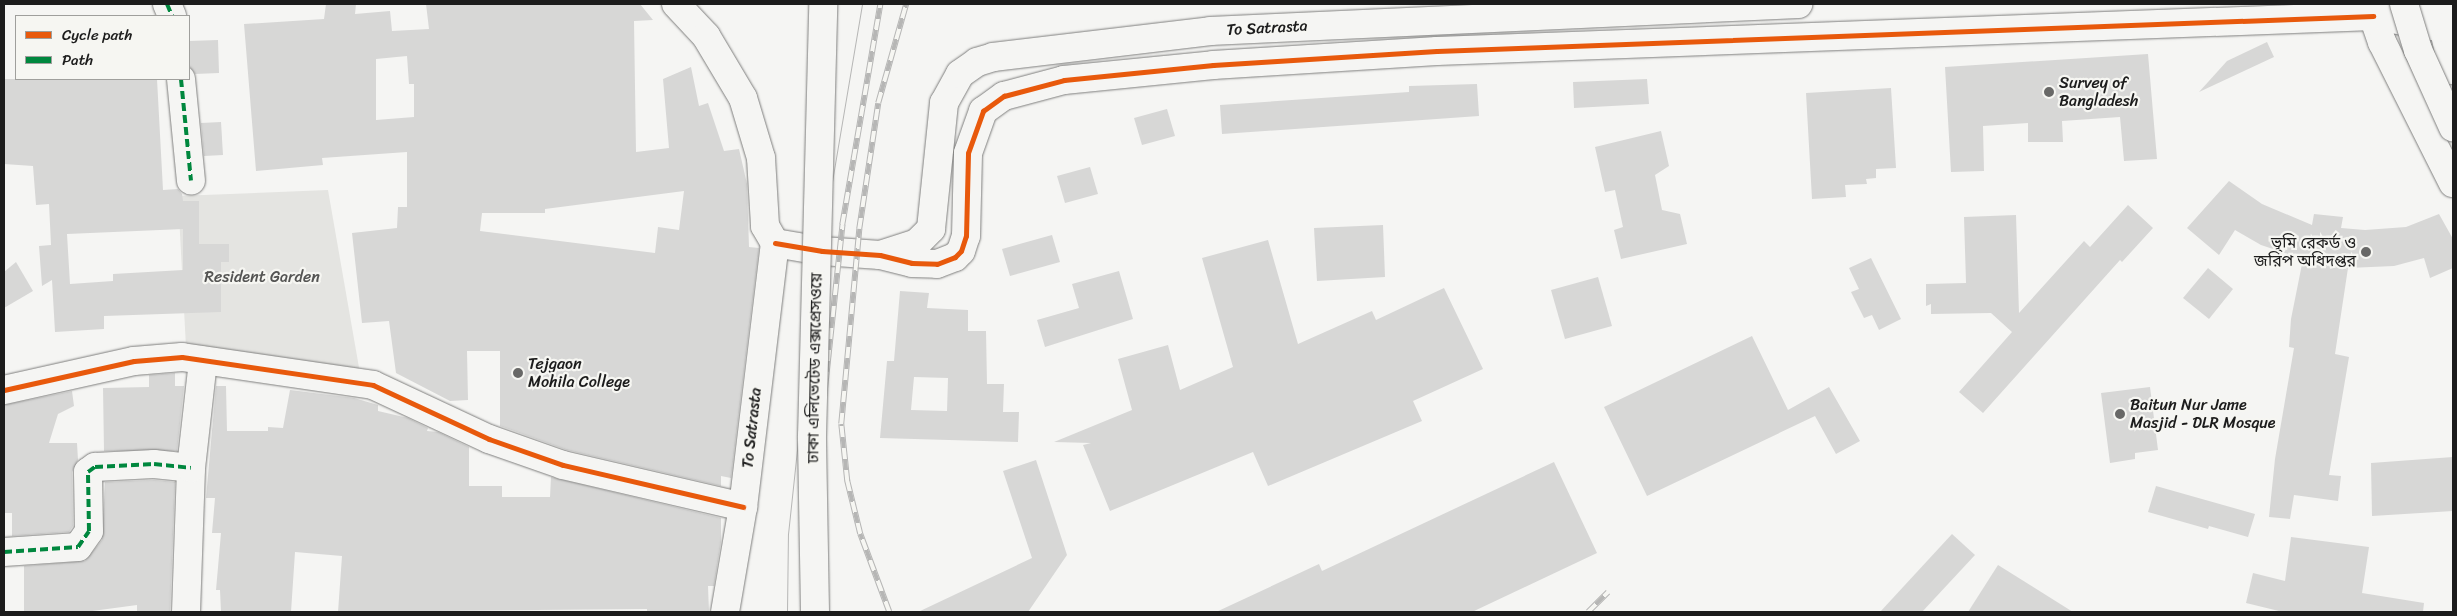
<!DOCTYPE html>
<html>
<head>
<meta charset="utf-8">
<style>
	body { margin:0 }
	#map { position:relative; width:2457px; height:616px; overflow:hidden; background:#f5f5f3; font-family:Sriracha,"Noto Sans Bengali",sans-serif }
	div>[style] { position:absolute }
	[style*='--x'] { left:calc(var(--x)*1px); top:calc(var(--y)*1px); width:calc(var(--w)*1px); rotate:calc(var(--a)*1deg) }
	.green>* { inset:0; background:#e4e4e1 }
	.building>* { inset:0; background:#d7d7d6 }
	.roads { filter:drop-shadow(0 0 1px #7e7e7d) drop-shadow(0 0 1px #7e7e7d) }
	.minor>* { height:28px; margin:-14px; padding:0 14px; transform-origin:14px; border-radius:14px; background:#f5f5f3 }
	.major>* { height:28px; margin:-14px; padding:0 14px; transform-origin:14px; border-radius:14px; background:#f5f5f3 }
	.tram>* { height:1px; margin:-0.5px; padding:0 0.5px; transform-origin:0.5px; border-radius:0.5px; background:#b6b6b5 }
	.rail>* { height:5.5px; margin-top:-2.75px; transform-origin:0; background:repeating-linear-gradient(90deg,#f6f6f2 0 11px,#b6b6b5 0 22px); box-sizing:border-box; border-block:1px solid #b6b6b5 }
	.bridges { filter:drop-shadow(0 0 1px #7e7e7d) drop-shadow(0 0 1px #7e7e7d) }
	.major-bridge>* { height:28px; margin:-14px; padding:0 14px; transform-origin:14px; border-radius:14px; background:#f5f5f3 }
	.highway-bridge>* { height:28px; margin:-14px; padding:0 14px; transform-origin:14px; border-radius:14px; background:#f5f5f3 }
	.quiet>* { height:4px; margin-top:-2px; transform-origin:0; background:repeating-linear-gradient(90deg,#00873e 0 8px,transparent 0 12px) }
	.cycleway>* { height:5px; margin:-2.5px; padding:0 2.5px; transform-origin:2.5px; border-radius:2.5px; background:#e8590c }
	.dots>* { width:14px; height:14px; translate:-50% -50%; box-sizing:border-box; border:2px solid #f6f6f2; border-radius:50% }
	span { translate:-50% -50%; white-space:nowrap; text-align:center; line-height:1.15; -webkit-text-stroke:4.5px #f6f6f2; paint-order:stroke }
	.street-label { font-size:16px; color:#1c1c1c }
	.poi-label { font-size:16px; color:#1c1c1c }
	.left { translate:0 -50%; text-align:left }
	.right { translate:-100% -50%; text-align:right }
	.park-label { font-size:16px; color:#545453 }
	.frame { position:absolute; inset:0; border:5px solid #1c1c1c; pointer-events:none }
	.legend { position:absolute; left:15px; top:15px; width:175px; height:65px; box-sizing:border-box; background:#f6f6f2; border:1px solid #9f9f9c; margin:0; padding:6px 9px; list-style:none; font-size:15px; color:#1c1c1c }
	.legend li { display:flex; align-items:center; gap:10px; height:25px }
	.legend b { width:25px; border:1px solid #9f9f9c }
</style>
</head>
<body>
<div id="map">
	<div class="green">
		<i style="clip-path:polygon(328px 190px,361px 379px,186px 347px,178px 196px)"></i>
	</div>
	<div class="building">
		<i style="clip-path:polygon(evenodd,326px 4px,356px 4px,355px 14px,390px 11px,392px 31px,429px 29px,426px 4px,640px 4px,653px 20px,634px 21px,636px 152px,669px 148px,663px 79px,691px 67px,699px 106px,708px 103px,724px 151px,739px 149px,747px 184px,749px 247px,759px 248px,731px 478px,721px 476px,721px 486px,567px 450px,500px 426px,500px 351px,467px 351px,468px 400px,450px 401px,396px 373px,389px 321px,362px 323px,352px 233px,397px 228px,398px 207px,407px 207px,407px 152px,322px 158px,323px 165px,256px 171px,244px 24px,324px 19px,326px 4px,407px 56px,409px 84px,414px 84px,414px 117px,376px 120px,376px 59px,407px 56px,326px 4px,684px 191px,679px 230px,658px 227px,655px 253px,480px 231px,482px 213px,545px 213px,545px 209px,684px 191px)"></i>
		<i style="clip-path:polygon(218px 40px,219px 73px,195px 74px,189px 66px,189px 41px)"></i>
		<i style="clip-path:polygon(2267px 42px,2274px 57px,2199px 92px,2227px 61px)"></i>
		<i style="clip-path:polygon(2148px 54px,2157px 159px,2124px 161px,2120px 117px,2062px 121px,2063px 142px,2028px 142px,2028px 123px,1983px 126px,1984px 171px,1951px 172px,1945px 67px)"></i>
		<i style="clip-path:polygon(evenodd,4px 79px,157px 79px,163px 190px,178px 189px,182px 194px,183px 201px,199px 201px,199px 244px,229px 244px,229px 262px,221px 262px,221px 312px,104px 316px,104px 329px,55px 332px,52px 280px,42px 286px,39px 246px,51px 245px,49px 204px,36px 205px,33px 166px,4px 164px,4px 79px,183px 229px,183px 270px,113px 274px,113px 281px,70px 284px,67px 234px,183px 229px)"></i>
		<i style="clip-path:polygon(1647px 79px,1649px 104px,1574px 108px,1573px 82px)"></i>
		<i style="clip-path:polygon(1477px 84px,1479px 116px,1222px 134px,1220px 105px,1409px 92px,1409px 86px)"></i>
		<i style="clip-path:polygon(1891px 88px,1896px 168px,1876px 169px,1876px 178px,1866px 179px,1867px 184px,1845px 185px,1846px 197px,1812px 199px,1806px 93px)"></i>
		<i style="clip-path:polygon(1167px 109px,1175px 136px,1142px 145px,1134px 118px)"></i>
		<i style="clip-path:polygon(221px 122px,223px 155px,204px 156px,201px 123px)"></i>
		<i style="clip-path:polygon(1661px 131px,1669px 166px,1655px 175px,1662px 210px,1680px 214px,1687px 244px,1621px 259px,1614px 230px,1623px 227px,1615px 190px,1605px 192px,1595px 147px)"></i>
		<i style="clip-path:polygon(1090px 167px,1098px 194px,1065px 203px,1057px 176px)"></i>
		<i style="clip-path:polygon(2229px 181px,2262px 204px,2312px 225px,2314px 214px,2343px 217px,2341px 228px,2365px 230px,2406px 227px,2439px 214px,2453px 239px,2453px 268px,2430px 278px,2424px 258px,2394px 266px,2348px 268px,2335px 354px,2349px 357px,2329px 475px,2341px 476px,2338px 501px,2294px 495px,2290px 519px,2269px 517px,2275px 459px,2294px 348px,2289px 347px,2291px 319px,2303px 259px,2261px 245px,2235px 230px,2219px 255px,2187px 228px)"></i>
		<i style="clip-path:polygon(2128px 205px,2153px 228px,2122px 262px,2120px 260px,1983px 413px,1959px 392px,2012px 332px,1991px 313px,1931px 314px,1931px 304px,1926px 306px,1926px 284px,1966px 283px,1964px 217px,2016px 215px,2019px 313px,2084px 241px,2090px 247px)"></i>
		<i style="clip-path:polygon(1383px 225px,1385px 277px,1317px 281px,1314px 228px)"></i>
		<i style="clip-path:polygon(1052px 235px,1060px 262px,1010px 276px,1002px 249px)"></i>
		<i style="clip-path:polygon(1268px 240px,1298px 344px,1372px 311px,1376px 320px,1444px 288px,1483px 369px,1413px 401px,1422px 421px,1268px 486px,1253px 452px,1110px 511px,1083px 445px,1091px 443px,1054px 442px,1132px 410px,1118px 359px,1168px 345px,1180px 390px,1233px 367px,1202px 258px)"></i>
		<i style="clip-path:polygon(1871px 258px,1901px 319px,1879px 330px,1872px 315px,1864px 318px,1851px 292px,1859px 289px,1849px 268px)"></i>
		<i style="clip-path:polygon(16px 262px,33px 291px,4px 308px,4px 272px)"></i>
		<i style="clip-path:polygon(2208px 268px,2233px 289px,2209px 319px,2183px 298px)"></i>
		<i style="clip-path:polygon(1119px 271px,1133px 319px,1045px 347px,1037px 320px,1079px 308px,1072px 284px)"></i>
		<i style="clip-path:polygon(1598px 277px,1612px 326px,1565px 339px,1551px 290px)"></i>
		<i style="clip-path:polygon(evenodd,900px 291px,929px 293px,927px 308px,968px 310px,968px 331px,986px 331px,987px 384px,1004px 384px,1003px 412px,1019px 412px,1018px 442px,880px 438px,887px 361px,894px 361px,900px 291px,914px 377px,948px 378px,947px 411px,911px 410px,914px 377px)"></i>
		<i style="clip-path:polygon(1752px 336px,1788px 410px,1829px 387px,1860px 441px,1836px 454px,1815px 416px,1647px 496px,1604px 407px)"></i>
		<i style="clip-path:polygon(175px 373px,175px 386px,184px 386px,177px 451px,104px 451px,103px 388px,149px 387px,149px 375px)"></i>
		<i style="clip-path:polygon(216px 386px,226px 386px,227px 431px,268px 431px,268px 427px,283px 428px,290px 390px,354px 398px,378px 405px,378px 411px,408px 418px,428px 428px,427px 431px,438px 432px,469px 447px,469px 486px,502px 486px,502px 497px,550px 497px,551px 477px,721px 518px,721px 542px,714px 586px,708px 586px,709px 612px,647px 612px,647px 609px,338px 612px,342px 556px,295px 552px,291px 612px,221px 612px,220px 590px,216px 590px,221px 533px,212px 533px,215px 498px,206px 498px)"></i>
		<i style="clip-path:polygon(2150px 387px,2158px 450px,2135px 453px,2135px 459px,2110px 463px,2101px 393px)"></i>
		<i style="clip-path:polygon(72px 391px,74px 406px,58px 414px,49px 443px,77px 443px,78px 460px,72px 472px,73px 526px,69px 532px,12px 536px,12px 513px,4px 513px,4px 405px)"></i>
		<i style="clip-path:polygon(2453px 457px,2453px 511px,2372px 516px,2371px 463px)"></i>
		<i style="clip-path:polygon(1036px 460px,1067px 555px,1028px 612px,918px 612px,1032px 558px,1003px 471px)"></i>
		<i style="clip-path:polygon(1554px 462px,1597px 553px,1472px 612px,1216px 612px,1319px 564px,1322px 571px)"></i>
		<i style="clip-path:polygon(154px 480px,175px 482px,170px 612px,137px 612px,137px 605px,85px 612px,24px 612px,24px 566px,85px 561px,102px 540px,105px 482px)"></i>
		<i style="clip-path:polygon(2156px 486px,2255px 514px,2248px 537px,2209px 526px,2208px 529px,2148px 512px)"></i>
		<i style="clip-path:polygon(1952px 534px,1975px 555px,1922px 612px,1880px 612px)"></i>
		<i style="clip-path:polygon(2291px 537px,2369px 547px,2362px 593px,2424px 603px,2423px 612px,2283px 612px,2246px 603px,2253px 573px,2285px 581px)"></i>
		<i style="clip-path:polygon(1998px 565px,2073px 612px,1968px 612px)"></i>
	</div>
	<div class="roads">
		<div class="minor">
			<i style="--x:167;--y:4;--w:13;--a:67"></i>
			<i style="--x:676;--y:4;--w:44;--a:46.8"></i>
			<i style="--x:706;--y:36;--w:72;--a:59.2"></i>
			<i style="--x:743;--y:98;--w:63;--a:73.3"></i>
			<i style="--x:761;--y:158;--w:68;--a:86.6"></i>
			<i style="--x:765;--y:226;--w:20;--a:60"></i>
			<i style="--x:181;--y:79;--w:102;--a:84.4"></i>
			<i style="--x:775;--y:243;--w:48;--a:9.7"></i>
			<i style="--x:822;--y:251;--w:58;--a:3.9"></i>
			<i style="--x:880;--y:255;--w:33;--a:14"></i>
			<i style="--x:912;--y:263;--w:25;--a:2"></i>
			<i style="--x:937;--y:264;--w:19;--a:-21"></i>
			<i style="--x:955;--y:257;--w:8;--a:-45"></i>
			<i style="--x:961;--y:251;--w:16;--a:-72"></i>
			<i style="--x:966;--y:236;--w:83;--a:-88.6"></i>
			<i style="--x:968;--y:153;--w:45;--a:-70.3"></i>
			<i style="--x:983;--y:111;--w:26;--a:-36"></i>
			<i style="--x:1004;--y:96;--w:62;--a:-14.9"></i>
			<i style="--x:1064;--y:80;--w:150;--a:-5.7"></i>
			<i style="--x:1213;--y:65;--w:224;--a:-3.6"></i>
			<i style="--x:1437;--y:51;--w:937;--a:-2.14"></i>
			<i style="--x:880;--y:255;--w:39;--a:-18"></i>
			<i style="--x:917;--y:243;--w:20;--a:-45"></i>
			<i style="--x:931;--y:229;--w:127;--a:-84.1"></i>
			<i style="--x:944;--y:103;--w:33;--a:-61"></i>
			<i style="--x:960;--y:74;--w:21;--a:-35"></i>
			<i style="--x:977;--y:62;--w:17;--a:-17"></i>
			<i style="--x:993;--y:57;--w:219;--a:-6.8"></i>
			<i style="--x:1210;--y:31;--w:589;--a:-2.63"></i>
			<i style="--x:4;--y:390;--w:133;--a:-12.6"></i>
			<i style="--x:134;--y:361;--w:48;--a:-4.8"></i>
			<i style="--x:182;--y:357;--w:193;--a:8.3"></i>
			<i style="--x:373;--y:385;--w:128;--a:25"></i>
			<i style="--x:489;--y:439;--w:78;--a:19.4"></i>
			<i style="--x:563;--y:465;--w:185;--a:13.1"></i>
			<i style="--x:4;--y:552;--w:74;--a:-3.9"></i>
			<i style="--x:78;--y:547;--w:19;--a:-55"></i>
			<i style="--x:89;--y:531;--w:59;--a:-91"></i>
			<i style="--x:88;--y:472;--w:9;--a:-36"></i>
			<i style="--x:95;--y:467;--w:59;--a:-2.9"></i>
			<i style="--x:154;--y:464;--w:37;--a:6"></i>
			<i style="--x:186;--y:612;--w:144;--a:-88"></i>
			<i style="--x:191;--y:468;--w:108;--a:-83.6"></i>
			<i style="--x:725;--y:612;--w:107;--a:-80.3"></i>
			<i style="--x:743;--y:507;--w:266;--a:-83.1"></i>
		</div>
		<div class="major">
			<i style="--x:2417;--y:4;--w:23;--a:155"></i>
			<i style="--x:2396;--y:14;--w:23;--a:175"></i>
			<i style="--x:2373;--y:16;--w:28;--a:71"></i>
			<i style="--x:2382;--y:42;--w:158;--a:63.3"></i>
			<i style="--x:2438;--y:4;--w:68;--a:77.2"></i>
			<i style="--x:2386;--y:18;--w:58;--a:10"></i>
		</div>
	</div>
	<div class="tram">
		<i style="--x:787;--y:612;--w:78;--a:-89.3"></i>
		<i style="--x:788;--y:534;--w:132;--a:-83.9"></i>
		<i style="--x:802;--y:403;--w:181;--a:-82.7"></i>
		<i style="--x:825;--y:223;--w:222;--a:-80.4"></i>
	</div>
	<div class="rail">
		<i style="--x:808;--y:612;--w:76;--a:-89.2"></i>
		<i style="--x:809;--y:536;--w:313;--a:-83.9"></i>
		<i style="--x:842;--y:225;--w:224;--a:-80.2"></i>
		<i style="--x:889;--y:612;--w:83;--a:-110.4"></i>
		<i style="--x:860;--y:534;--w:55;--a:-103.8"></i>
		<i style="--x:847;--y:481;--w:57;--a:-96"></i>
		<i style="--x:841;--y:424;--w:196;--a:-84.7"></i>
		<i style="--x:859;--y:229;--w:127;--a:-81.4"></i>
		<i style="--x:878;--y:103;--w:103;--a:-74.2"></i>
		<i style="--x:1588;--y:612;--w:28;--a:-45"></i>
	</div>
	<div class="bridges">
		<div class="major-bridge">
			<i style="--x:2404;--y:4;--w:48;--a:73.1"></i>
			<i style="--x:2418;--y:50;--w:85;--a:65.6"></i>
		</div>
		<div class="highway-bridge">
			<i style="--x:815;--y:612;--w:176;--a:-91"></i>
			<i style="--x:812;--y:436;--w:432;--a:-88.5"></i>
		</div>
	</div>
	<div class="quiet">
		<i style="--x:167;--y:4;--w:13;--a:67"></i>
		<i style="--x:181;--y:79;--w:102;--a:84.4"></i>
		<i style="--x:4;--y:552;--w:74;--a:-3.9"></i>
		<i style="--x:78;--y:547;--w:19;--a:-55"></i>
		<i style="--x:89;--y:531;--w:59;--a:-91"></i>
		<i style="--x:88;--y:472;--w:9;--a:-36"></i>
		<i style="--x:95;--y:467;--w:59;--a:-2.9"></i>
		<i style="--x:154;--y:464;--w:37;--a:6"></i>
	</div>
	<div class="cycleway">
		<i style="--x:775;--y:243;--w:48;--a:9.7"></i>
		<i style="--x:822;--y:251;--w:58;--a:3.9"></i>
		<i style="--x:880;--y:255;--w:33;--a:14"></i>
		<i style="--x:912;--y:263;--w:25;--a:2"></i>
		<i style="--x:937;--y:264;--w:19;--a:-21"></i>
		<i style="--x:955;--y:257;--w:8;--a:-45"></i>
		<i style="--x:961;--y:251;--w:16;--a:-72"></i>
		<i style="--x:966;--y:236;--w:83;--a:-88.6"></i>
		<i style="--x:968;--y:153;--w:45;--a:-70.3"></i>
		<i style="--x:983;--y:111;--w:26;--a:-36"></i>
		<i style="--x:1004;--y:96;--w:62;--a:-14.9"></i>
		<i style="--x:1064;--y:80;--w:150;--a:-5.7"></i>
		<i style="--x:1213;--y:65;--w:224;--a:-3.6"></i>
		<i style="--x:1437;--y:51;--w:937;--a:-2.14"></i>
		<i style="--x:4;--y:390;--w:133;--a:-12.6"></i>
		<i style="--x:134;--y:361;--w:48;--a:-4.8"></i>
		<i style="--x:182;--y:357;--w:193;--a:8.3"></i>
		<i style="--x:373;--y:385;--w:128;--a:25"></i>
		<i style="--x:489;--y:439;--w:78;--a:19.4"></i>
		<i style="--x:563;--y:465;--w:185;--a:13.1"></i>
	</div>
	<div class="dots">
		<i style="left:2049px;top:92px;background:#686867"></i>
		<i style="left:2366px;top:252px;background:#686867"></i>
		<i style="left:518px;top:373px;background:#686867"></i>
		<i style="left:2120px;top:414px;background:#686867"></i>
	</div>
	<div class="street-label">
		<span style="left:1267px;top:28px;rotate:-3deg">To Satrasta</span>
		<span style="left:815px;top:368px;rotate:-89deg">ঢাকা এলিভেটেড এক্সপ্রেসওয়ে</span>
		<span style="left:752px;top:428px;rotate:-84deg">To Satrasta</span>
	</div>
	<div class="poi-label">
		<span class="left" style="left:2059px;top:92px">Survey of<br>Bangladesh</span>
		<span class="right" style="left:2356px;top:252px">ভূমি রেকর্ড ও<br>জরিপ অধিদপ্তর</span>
		<span class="left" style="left:528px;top:373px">Tejgaon<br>Mohila College</span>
		<span class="left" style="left:2130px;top:414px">Baitun Nur Jame<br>Masjid - DLR Mosque</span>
	</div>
	<div class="park-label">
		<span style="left:262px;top:277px">Resident Garden</span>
	</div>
	<div class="frame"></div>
	<ul class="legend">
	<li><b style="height:6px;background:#e8590c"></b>Cycle path</li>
	<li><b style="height:6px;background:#00873e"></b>Path</li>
	</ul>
</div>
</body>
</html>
